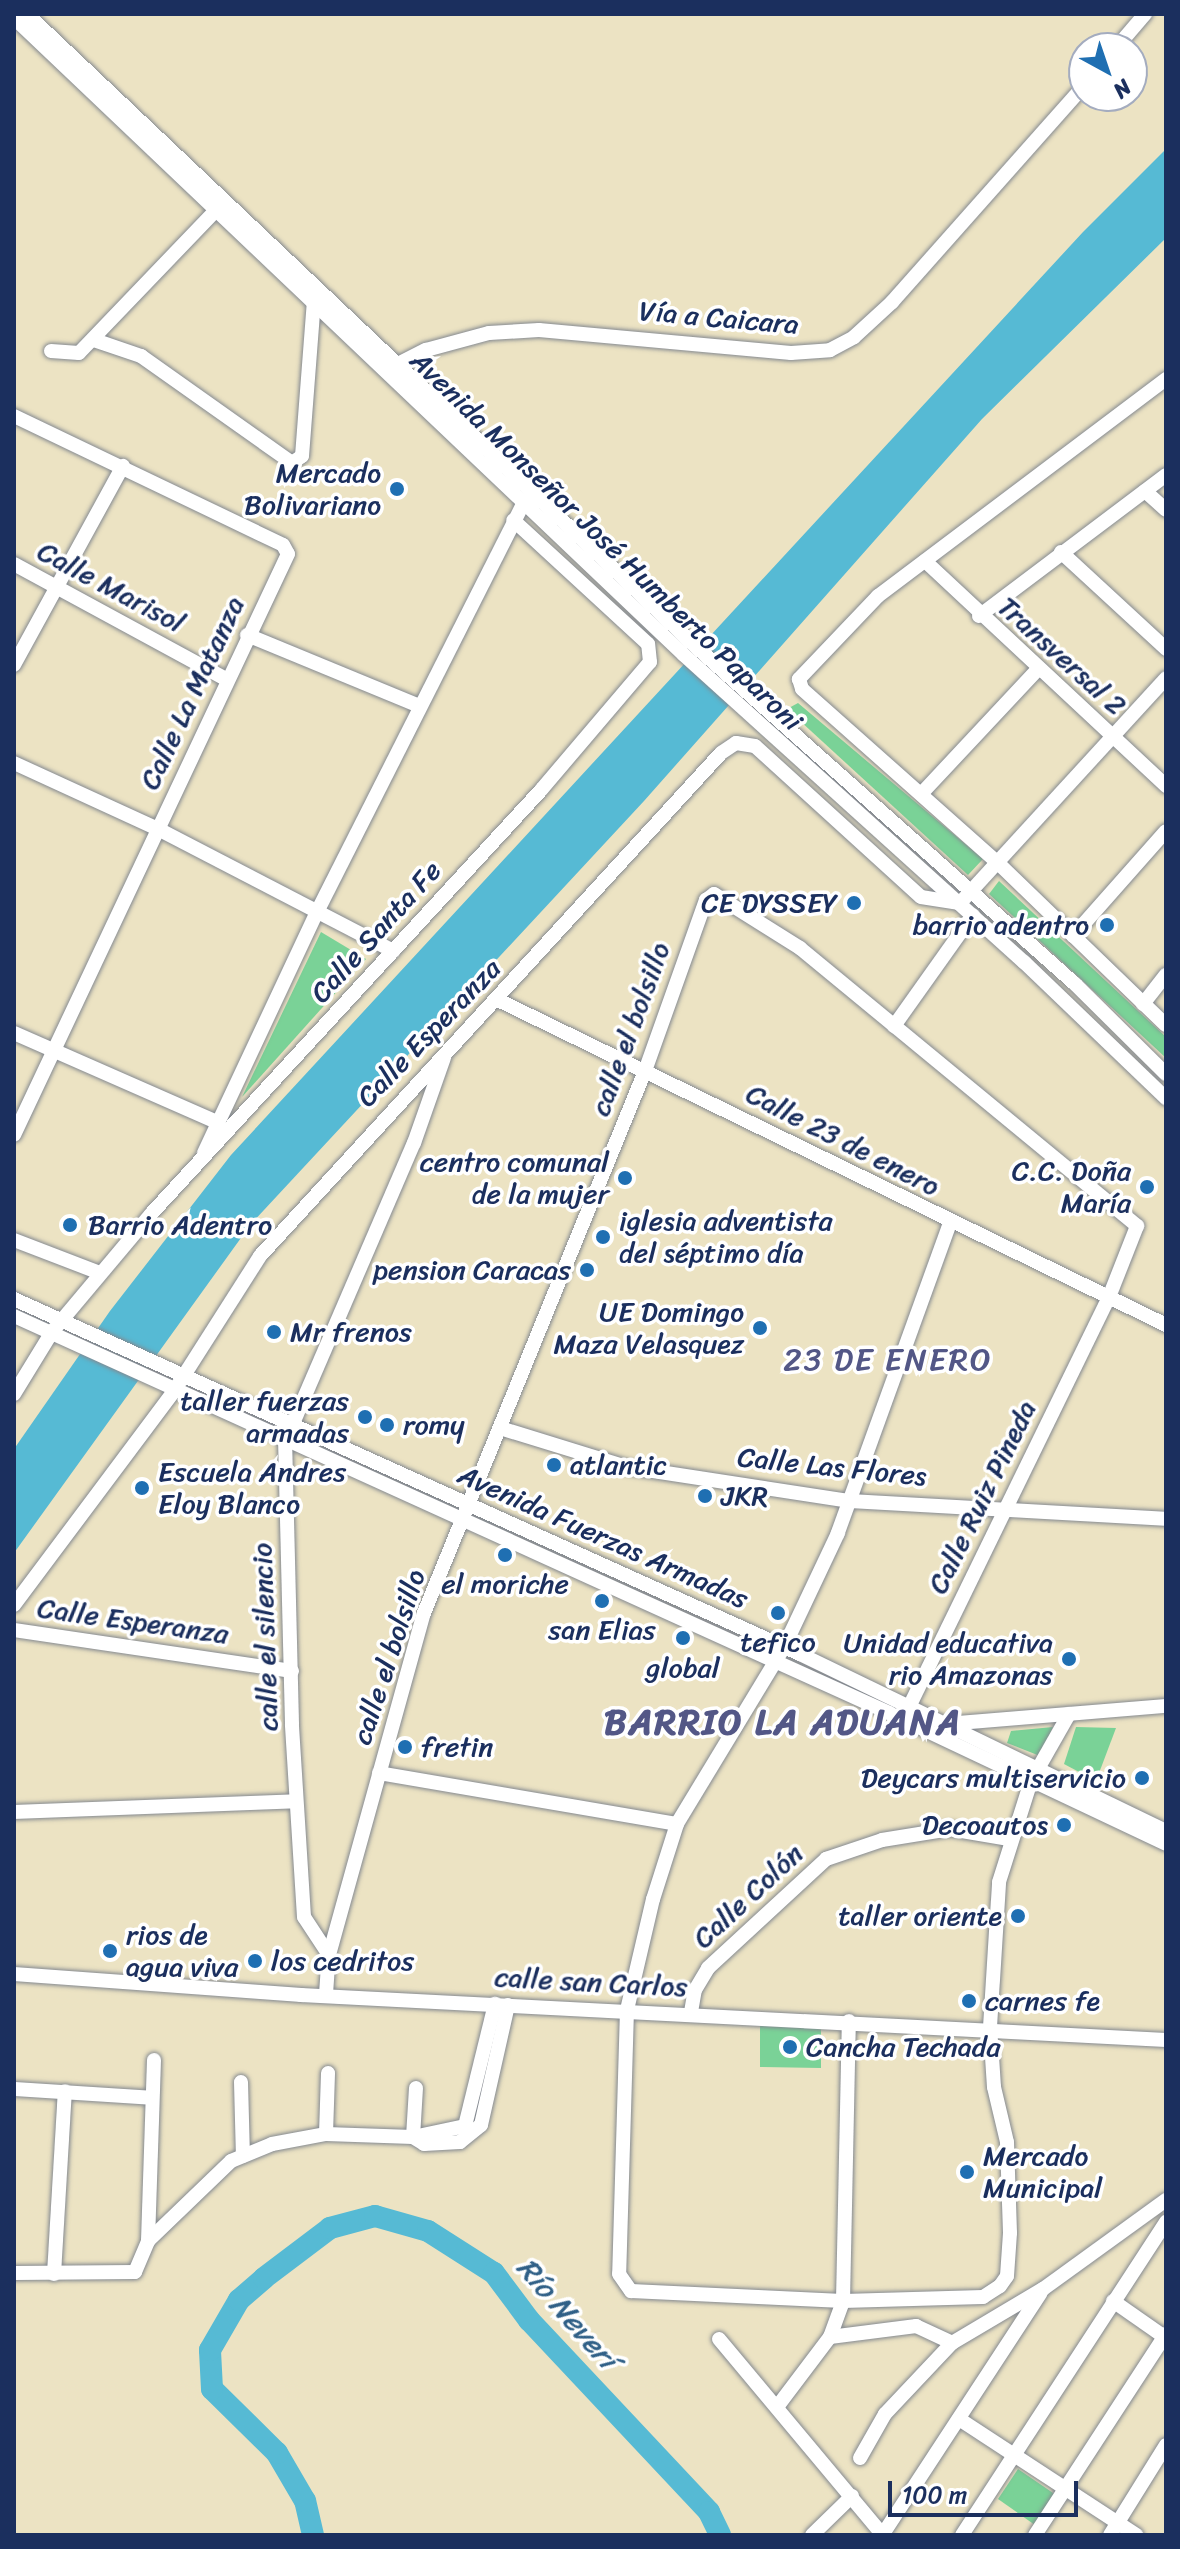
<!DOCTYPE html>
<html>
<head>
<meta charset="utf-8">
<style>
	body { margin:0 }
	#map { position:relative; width:1180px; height:2549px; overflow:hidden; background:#ece3c3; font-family:Sriracha,sans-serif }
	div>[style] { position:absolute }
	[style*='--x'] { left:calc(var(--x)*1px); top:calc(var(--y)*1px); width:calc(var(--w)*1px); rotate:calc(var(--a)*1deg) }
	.green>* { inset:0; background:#7ad297 }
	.water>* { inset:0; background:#56bad4 }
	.river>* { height:22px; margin:-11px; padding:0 11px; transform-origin:11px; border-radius:11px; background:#56bad4 }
	.roads { filter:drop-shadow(0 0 2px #848990) drop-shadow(0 0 2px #848990) }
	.minor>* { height:14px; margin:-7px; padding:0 7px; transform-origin:7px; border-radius:7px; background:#fff }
	.dots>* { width:22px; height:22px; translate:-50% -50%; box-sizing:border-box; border:4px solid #fff; border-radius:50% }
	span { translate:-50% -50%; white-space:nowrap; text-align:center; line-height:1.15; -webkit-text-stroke:7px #fff; paint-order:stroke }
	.street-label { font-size:28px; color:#1b2f5e }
	.poi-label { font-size:28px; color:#1b2f5e }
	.right { translate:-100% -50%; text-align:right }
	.left { translate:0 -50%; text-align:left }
	.water-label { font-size:30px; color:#306087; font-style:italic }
	.quarter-label { font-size:32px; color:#535786; letter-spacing:2px }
	.district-label { font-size:36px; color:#535786; font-weight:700; letter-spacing:2px }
	.frame { position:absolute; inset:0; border:16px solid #1b2f5e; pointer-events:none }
	.north { position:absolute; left:1068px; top:32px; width:80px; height:80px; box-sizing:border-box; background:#fff; border:2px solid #a4acbf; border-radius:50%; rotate:140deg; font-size:22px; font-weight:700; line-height:32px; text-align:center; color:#1b2f5e }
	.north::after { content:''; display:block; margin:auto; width:28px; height:36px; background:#1f6fb2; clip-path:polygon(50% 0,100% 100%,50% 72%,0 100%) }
	.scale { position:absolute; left:888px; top:2481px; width:190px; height:36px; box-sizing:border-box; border:4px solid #1b2f5e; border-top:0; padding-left:10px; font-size:24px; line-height:28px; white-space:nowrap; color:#1b2f5e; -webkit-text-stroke:6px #fff; paint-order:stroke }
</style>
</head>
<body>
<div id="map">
	<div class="green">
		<i style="clip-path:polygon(798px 703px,983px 859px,968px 875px,787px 709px)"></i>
		<i style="clip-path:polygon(999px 881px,1166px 1037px,1166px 1058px,989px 894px)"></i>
		<i style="clip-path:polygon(321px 932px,366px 959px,242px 1097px)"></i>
		<i style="clip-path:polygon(1053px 1727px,1040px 1756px,1007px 1743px,1011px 1731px)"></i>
		<i style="clip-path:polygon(1076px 1727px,1116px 1728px,1096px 1781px,1064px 1764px)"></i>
		<i style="clip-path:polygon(760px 2026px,821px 2026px,821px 2068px,760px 2067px)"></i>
		<i style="clip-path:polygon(1018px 2469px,1056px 2495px,1035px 2525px,998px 2499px)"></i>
	</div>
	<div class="water">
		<i style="clip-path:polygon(1166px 149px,1166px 238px,982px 419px,644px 801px,251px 1224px,14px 1553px,14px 1449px,110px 1311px,231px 1155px,1083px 232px)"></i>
	</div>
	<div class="river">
		<i style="--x:313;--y:2535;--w:35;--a:-103"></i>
		<i style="--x:305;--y:2501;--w:56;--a:-120.3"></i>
		<i style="--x:277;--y:2453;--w:91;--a:-135.4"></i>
		<i style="--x:212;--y:2389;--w:39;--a:-93"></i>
		<i style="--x:210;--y:2350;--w:58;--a:-59.9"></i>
		<i style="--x:239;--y:2300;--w:33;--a:-41"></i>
		<i style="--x:264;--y:2278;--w:83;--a:-37.1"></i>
		<i style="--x:330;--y:2228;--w:47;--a:-14.9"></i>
		<i style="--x:375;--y:2216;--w:55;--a:15.8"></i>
		<i style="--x:428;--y:2231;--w:78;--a:32.5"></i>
		<i style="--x:494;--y:2273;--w:59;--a:53.3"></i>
		<i style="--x:529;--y:2320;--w:263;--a:46.8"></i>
		<i style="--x:709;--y:2512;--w:25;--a:64"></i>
	</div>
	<div class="roads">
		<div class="minor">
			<i style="--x:27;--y:14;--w:918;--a:43.41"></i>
			<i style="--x:694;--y:645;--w:510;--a:41.66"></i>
			<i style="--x:1075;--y:984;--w:128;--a:44.7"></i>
			<i style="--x:14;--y:18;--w:924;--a:43.55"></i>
			<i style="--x:684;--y:655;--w:458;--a:42.1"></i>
			<i style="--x:1024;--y:962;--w:197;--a:43.8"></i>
			<i style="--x:1116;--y:48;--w:45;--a:-49.5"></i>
			<i style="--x:94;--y:340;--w:50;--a:18.8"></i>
			<i style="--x:141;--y:356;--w:185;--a:35.3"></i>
			<i style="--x:292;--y:463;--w:12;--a:-35"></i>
			<i style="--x:302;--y:456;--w:155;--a:-85.6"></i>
			<i style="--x:51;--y:351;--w:28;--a:4"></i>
			<i style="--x:79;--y:353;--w:198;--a:-46.2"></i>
			<i style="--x:392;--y:367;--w:38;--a:-27"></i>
			<i style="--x:426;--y:350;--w:65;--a:-15.1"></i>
			<i style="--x:489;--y:333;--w:50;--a:-3.4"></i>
			<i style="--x:539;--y:330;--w:253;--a:5.2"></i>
			<i style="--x:791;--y:353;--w:39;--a:-4"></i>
			<i style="--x:830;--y:350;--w:27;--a:-28"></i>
			<i style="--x:854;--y:337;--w:52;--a:-42.6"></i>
			<i style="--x:892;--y:302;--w:289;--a:-48.4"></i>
			<i style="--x:1166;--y:379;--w:361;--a:143"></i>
			<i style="--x:878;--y:596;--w:115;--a:133.6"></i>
			<i style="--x:799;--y:679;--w:10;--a:73"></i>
			<i style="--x:802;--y:689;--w:262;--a:41.6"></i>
			<i style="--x:998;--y:863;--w:233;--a:44"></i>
			<i style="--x:14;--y:416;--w:298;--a:25.6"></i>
			<i style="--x:283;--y:545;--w:10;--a:61"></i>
			<i style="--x:288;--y:554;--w:642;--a:115.25"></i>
			<i style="--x:1145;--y:491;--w:28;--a:42"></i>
			<i style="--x:1061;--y:552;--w:143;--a:42.7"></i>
			<i style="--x:925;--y:561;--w:330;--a:43"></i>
			<i style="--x:14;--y:564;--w:241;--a:28.5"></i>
			<i style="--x:979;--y:616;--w:234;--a:-37"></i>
			<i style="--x:247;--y:635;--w:186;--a:22.4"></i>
			<i style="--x:14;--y:665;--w:227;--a:-61.3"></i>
			<i style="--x:14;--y:763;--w:158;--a:24.6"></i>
			<i style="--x:158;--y:829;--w:265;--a:27.4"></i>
			<i style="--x:922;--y:793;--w:171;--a:-46.9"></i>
			<i style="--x:1073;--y:936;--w:140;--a:-48.5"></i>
			<i style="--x:498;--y:1000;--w:743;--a:25.94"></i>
			<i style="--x:1143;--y:1004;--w:37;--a:-52"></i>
			<i style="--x:894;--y:1026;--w:136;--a:-54.6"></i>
			<i style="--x:14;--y:1033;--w:222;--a:23.7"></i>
			<i style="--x:204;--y:1153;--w:268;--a:-64.9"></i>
			<i style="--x:318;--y:910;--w:458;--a:-63.2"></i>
			<i style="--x:950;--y:1223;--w:330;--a:109.9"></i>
			<i style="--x:838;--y:1533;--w:126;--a:115.3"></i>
			<i style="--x:784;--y:1647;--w:207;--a:121.2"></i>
			<i style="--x:677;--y:1824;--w:79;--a:107.7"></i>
			<i style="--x:653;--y:1899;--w:114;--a:103.2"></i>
			<i style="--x:627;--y:2010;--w:264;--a:91.7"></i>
			<i style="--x:619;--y:2274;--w:21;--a:55"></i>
			<i style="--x:631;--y:2291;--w:212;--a:2.7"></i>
			<i style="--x:843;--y:2301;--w:140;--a:-1.6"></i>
			<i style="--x:983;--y:2297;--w:20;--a:-33"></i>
			<i style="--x:1000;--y:2286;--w:12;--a:-55"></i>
			<i style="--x:1007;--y:2276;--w:43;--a:-86"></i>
			<i style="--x:1010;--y:2233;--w:91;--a:-91.9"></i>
			<i style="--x:1007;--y:2142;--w:57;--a:-103.3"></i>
			<i style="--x:994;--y:2087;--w:60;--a:-93.8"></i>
			<i style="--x:990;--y:2027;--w:145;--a:-86.4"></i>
			<i style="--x:999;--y:1882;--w:106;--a:-72.4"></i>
			<i style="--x:1031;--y:1781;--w:77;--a:-60.4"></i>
			<i style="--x:14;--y:1240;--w:92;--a:21"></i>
			<i style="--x:14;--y:1299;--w:862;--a:24.31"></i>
			<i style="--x:800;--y:1654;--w:407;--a:25.8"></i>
			<i style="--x:14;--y:1316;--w:961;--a:24.4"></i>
			<i style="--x:889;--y:1713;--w:306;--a:25.3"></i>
			<i style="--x:14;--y:1394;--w:73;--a:-58.5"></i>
			<i style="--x:52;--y:1332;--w:154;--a:-50"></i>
			<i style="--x:151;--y:1214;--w:576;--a:-47.39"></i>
			<i style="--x:541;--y:790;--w:168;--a:-49.6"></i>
			<i style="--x:650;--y:662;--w:18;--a:-96"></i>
			<i style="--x:648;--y:644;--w:183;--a:-137.4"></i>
			<i style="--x:500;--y:1428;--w:133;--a:17.1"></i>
			<i style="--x:627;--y:1467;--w:224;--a:8.7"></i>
			<i style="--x:848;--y:1501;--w:319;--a:3.2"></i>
			<i style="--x:14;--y:1605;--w:267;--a:-53.2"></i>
			<i style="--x:174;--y:1391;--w:160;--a:-57.5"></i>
			<i style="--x:260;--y:1256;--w:682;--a:-47.49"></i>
			<i style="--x:721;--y:753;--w:18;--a:-34"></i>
			<i style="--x:736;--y:743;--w:19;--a:9"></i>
			<i style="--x:755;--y:746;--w:224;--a:42.3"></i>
			<i style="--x:921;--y:897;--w:39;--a:9"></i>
			<i style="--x:960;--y:903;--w:305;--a:-47.5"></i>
			<i style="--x:14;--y:1630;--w:281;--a:8.4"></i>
			<i style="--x:946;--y:1724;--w:221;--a:-4.7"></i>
			<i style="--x:379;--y:1773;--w:302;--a:9.7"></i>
			<i style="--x:14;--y:1812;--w:282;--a:-2.2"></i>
			<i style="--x:329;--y:1955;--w:45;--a:-123.3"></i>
			<i style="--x:304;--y:1917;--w:193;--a:-93.6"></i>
			<i style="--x:292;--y:1724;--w:282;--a:-91.4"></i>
			<i style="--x:285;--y:1442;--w:326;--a:-66.7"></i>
			<i style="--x:414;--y:1143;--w:90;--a:-70.6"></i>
			<i style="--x:14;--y:1974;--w:288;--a:4.2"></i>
			<i style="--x:301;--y:1995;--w:866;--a:2.98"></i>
			<i style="--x:326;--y:1994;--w:39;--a:-86"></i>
			<i style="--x:329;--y:1955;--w:355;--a:-74.5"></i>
			<i style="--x:424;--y:1613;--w:585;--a:-67.82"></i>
			<i style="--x:645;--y:1071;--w:182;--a:-70.4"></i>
			<i style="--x:706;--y:900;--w:10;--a:-37"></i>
			<i style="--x:714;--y:894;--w:102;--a:32.1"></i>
			<i style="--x:800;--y:948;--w:437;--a:39.5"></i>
			<i style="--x:1137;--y:1226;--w:76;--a:111.5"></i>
			<i style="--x:1109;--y:1297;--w:470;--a:116"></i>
			<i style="--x:691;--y:2012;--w:22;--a:-80"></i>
			<i style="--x:695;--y:1990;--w:26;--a:-59"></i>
			<i style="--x:708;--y:1968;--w:161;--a:-42.7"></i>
			<i style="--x:826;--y:1859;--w:59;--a:-18.7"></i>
			<i style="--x:882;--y:1840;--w:69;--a:-9.2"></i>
			<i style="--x:950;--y:1829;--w:60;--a:9.6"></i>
			<i style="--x:241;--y:2082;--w:74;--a:88.5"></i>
			<i style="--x:14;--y:2089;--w:138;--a:3.7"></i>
			<i style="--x:326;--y:2134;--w:61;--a:-88.1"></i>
			<i style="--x:413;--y:2137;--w:13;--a:32"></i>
			<i style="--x:424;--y:2144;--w:36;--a:-3"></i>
			<i style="--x:460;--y:2142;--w:27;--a:-39"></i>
			<i style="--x:481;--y:2125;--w:123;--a:-77.3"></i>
			<i style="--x:413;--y:2137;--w:49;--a:-86.5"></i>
			<i style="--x:148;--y:2241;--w:181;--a:-88.1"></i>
			<i style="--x:14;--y:2273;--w:121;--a:-0.5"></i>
			<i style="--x:135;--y:2272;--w:34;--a:-67"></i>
			<i style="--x:148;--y:2241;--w:115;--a:-43.9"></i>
			<i style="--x:231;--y:2161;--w:44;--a:-22.5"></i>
			<i style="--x:272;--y:2144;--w:55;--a:-10.5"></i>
			<i style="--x:326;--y:2134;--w:87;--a:2"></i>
			<i style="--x:413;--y:2137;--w:53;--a:-11.9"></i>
			<i style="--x:465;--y:2126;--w:126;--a:-76.2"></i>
			<i style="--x:54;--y:2274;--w:183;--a:-86.6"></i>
			<i style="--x:1113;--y:2301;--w:65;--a:34.9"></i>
			<i style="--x:830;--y:2337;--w:87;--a:-7.3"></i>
			<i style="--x:916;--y:2326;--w:40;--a:25"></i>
			<i style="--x:719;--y:2339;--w:256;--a:50.1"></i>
			<i style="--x:777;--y:2407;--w:88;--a:-52.9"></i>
			<i style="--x:830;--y:2337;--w:38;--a:-70"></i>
			<i style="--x:843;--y:2301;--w:280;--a:-88.8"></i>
			<i style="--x:959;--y:2419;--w:212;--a:33.2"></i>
			<i style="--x:860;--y:2458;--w:51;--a:-60.4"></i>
			<i style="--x:885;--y:2414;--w:98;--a:-46.7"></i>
			<i style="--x:952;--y:2343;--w:106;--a:-30.7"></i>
			<i style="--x:1043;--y:2289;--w:152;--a:-35.9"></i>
			<i style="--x:883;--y:2534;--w:288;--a:-56.8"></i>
			<i style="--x:812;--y:2535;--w:56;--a:-44.3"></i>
			<i style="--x:962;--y:2535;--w:374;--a:-56.9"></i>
			<i style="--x:1035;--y:2535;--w:240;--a:-56.9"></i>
			<i style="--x:1110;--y:2535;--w:106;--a:-58.1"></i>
		</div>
	</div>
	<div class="dots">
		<i style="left:397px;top:489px;background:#1f6fb2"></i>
		<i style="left:854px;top:903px;background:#1f6fb2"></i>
		<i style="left:1107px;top:925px;background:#1f6fb2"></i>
		<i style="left:625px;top:1178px;background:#1f6fb2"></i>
		<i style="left:1147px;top:1187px;background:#1f6fb2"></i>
		<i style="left:70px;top:1225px;background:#1f6fb2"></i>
		<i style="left:603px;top:1237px;background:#1f6fb2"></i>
		<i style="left:587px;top:1270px;background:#1f6fb2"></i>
		<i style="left:760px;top:1328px;background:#1f6fb2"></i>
		<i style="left:274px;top:1332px;background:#1f6fb2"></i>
		<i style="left:365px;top:1417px;background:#1f6fb2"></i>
		<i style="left:387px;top:1425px;background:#1f6fb2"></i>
		<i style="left:554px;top:1465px;background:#1f6fb2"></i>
		<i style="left:142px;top:1488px;background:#1f6fb2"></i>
		<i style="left:705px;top:1496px;background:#1f6fb2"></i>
		<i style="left:505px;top:1555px;background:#1f6fb2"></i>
		<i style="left:602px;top:1601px;background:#1f6fb2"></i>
		<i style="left:778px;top:1613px;background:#1f6fb2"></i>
		<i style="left:683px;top:1638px;background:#1f6fb2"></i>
		<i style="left:1069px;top:1659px;background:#1f6fb2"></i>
		<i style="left:405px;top:1747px;background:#1f6fb2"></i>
		<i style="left:1142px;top:1778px;background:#1f6fb2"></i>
		<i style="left:1064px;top:1825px;background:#1f6fb2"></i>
		<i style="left:1018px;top:1916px;background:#1f6fb2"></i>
		<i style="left:110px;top:1951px;background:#1f6fb2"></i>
		<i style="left:255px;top:1961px;background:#1f6fb2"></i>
		<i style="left:969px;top:2001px;background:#1f6fb2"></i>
		<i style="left:790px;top:2047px;background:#1f6fb2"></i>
		<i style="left:967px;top:2172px;background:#1f6fb2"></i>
	</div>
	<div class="street-label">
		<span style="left:719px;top:318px;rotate:5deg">Vía a Caicara</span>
		<span style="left:606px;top:541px;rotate:44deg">Avenida Monseñor José Humberto Paparoni</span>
		<span style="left:111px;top:587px;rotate:28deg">Calle Marisol</span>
		<span style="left:1062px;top:656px;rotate:42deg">Transversal 2</span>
		<span style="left:192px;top:693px;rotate:-65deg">Calle La Matanza</span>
		<span style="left:376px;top:932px;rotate:-48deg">Calle Santa Fe</span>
		<span style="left:630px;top:1029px;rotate:-70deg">calle el bolsillo</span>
		<span style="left:429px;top:1033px;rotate:-46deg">Calle Esperanza</span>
		<span style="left:843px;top:1140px;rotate:27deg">Calle 23 de enero</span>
		<span style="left:832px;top:1467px;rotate:6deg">Calle Las Flores</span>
		<span style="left:982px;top:1497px;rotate:-64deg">Calle Ruiz Pineda</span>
		<span style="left:603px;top:1537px;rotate:24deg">Avenida Fuerzas Armadas</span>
		<span style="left:133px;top:1621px;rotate:8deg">Calle Esperanza</span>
		<span style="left:265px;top:1637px;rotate:-92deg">calle el silencio</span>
		<span style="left:389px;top:1657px;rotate:-72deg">calle el bolsillo</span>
		<span style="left:748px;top:1896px;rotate:-43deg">Calle Colón</span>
		<span style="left:591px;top:1982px;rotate:3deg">calle san Carlos</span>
	</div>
	<div class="poi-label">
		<span class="right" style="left:381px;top:489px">Mercado<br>Bolivariano</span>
		<span class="right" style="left:838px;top:903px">CE DYSSEY</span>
		<span class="right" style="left:1089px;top:925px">barrio adentro</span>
		<span class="right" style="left:609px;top:1178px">centro comunal<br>de la mujer</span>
		<span class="right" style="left:1131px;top:1187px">C.C. Doña<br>María</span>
		<span class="left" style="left:619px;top:1237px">iglesia adventista<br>del séptimo día</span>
		<span class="left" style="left:88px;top:1225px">Barrio Adentro</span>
		<span class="right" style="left:571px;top:1270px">pension Caracas</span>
		<span class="right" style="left:744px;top:1328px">UE Domingo<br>Maza Velasquez</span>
		<span class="left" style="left:290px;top:1332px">Mr frenos</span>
		<span class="right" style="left:349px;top:1417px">taller fuerzas<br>armadas</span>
		<span class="left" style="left:403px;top:1425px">romy</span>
		<span class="left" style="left:570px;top:1465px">atlantic</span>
		<span class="left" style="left:158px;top:1488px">Escuela Andres<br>Eloy Blanco</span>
		<span class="left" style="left:721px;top:1496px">JKR</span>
		<span style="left:505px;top:1584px">el moriche</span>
		<span style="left:602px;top:1630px">san Elias</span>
		<span style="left:778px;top:1642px">tefico</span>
		<span class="right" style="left:1053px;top:1659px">Unidad educativa<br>rio Amazonas</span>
		<span style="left:683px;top:1668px">global</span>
		<span class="left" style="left:421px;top:1747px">fretin</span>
		<span class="right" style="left:1126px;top:1778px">Deycars multiservicio</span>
		<span class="right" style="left:1048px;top:1825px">Decoautos</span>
		<span class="right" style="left:1002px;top:1916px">taller oriente</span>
		<span class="left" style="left:126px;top:1951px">rios de<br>agua viva</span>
		<span class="left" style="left:271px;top:1961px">los cedritos</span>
		<span class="left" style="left:985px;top:2001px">carnes fe</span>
		<span class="left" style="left:806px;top:2047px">Cancha Techada</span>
		<span class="left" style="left:983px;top:2172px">Mercado<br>Municipal</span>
	</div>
	<div class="water-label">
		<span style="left:567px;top:2313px;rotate:49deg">Río Neverí</span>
	</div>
	<div class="quarter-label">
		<span style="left:888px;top:1360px">23 DE ENERO</span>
	</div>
	<div class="district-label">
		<span style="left:783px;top:1723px">BARRIO LA ADUANA</span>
	</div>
	<div class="frame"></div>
	<div class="north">N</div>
	<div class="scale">100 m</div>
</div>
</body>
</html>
